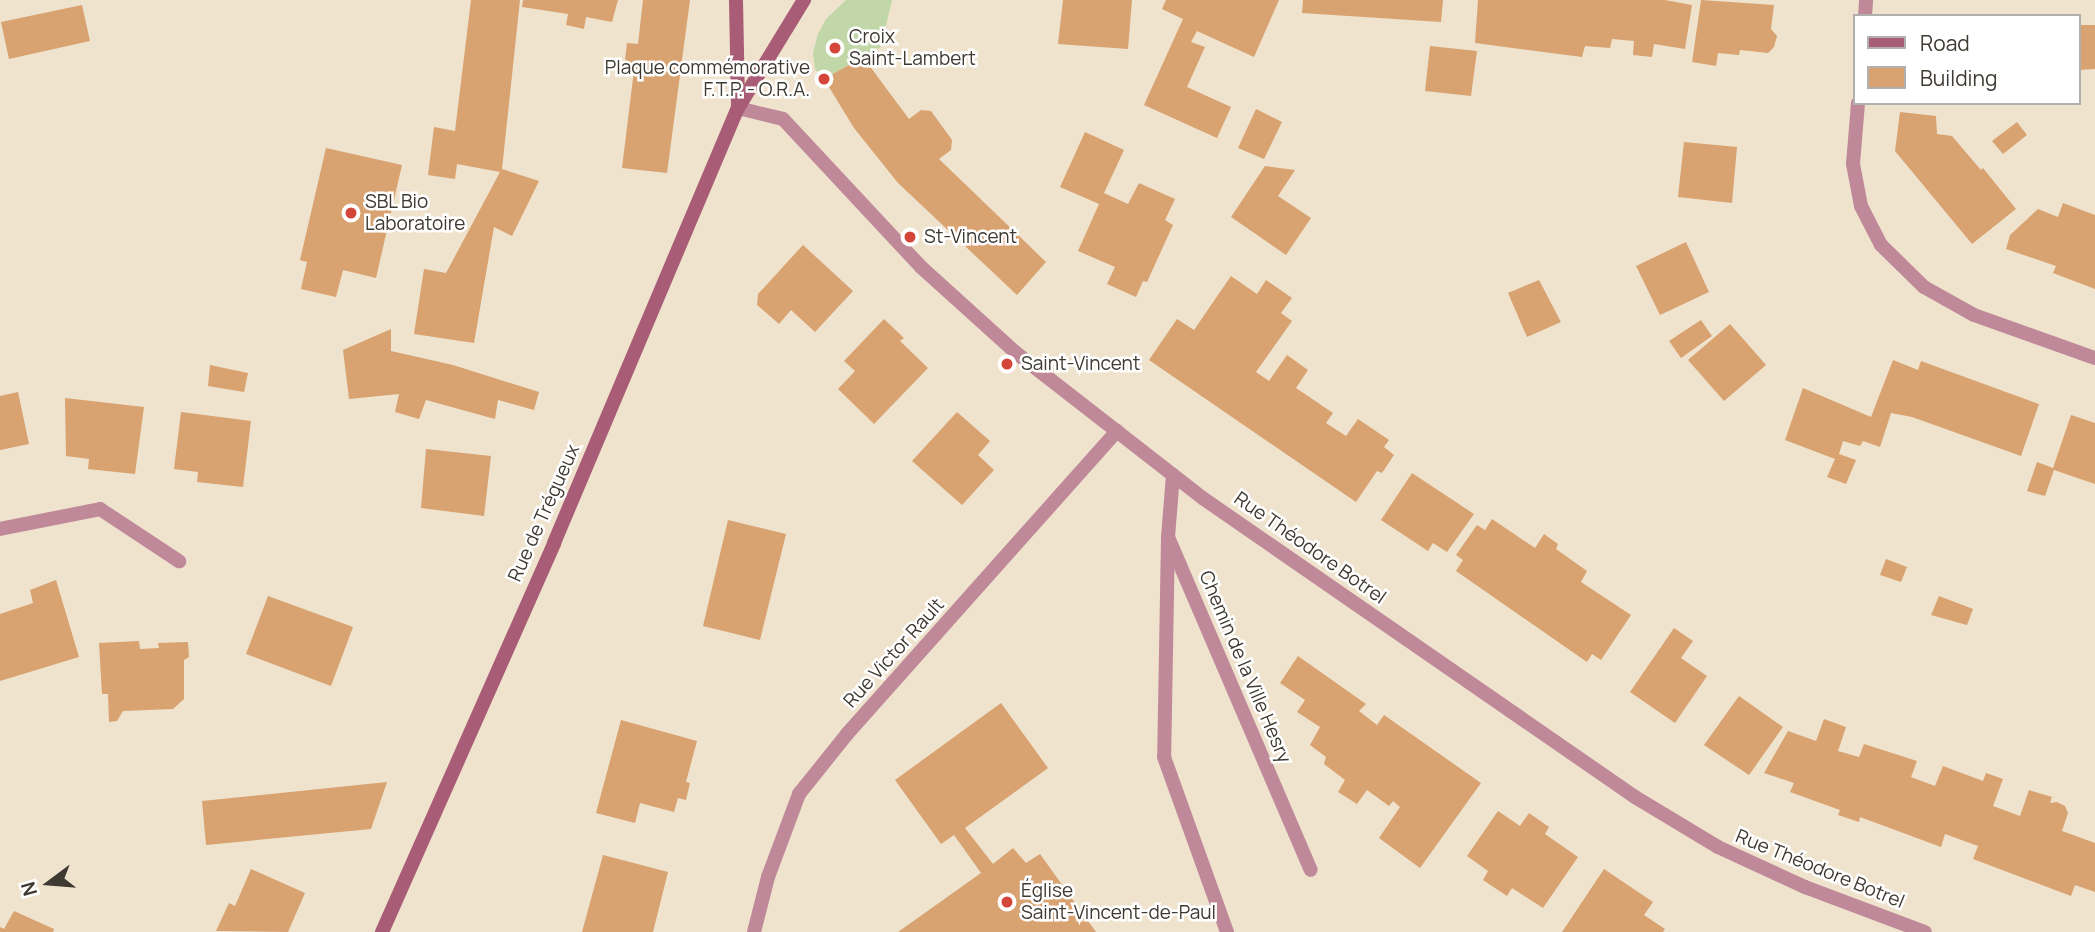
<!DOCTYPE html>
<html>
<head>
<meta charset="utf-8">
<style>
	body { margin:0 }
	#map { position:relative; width:2095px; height:932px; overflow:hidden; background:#efe3cd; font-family:Manrope,sans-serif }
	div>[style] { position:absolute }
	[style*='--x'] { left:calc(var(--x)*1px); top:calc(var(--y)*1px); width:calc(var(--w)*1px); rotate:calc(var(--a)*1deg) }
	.green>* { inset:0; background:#c1d7a7 }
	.building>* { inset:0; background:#d8a271 }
	.service>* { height:14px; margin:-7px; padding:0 7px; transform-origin:7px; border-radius:7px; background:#bf8999 }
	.minor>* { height:14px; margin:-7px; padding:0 7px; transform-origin:7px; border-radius:7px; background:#bf8999 }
	.secondary>* { height:14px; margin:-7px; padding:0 7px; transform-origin:7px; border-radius:7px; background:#a85c75 }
	.dots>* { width:19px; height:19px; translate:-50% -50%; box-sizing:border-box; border:4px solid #fff; border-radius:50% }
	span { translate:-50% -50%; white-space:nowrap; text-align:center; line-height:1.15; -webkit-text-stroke:5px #fff; paint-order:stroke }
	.poi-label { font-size:19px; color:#3e3a31 }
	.left { translate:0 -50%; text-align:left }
	.right { translate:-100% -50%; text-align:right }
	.street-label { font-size:19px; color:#3e3a31 }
	.legend { position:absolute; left:1853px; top:14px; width:228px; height:91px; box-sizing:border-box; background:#fff; border:2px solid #b2b0ad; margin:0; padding:9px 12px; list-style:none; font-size:21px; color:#3e3a31 }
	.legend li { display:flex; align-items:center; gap:14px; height:35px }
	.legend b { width:35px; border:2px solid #b2b0ad }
	.north { position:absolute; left:14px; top:848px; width:70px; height:70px; -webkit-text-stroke:5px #fff; paint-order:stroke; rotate:254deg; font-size:19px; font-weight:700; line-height:28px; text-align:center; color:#3e3a31 }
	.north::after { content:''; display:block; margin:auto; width:24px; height:32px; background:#3e3a31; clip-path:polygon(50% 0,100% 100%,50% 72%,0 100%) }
</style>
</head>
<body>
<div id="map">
	<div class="green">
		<i style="clip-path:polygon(846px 0,892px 0,881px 47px,824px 79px,815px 69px,813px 53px,818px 34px,826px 19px)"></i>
	</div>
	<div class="building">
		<i style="clip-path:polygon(471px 0,520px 0,502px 169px,539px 181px,512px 236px,494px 227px,474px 343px,414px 334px,424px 269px,446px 273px,500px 172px,457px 164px,455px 179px,428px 175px,434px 127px,455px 131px)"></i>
		<i style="clip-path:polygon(523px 0,618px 0,612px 22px,586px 17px,584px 29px,566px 25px,568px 14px,522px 7px)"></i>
		<i style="clip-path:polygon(643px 0,690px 0,667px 173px,622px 168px,634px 70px,624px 69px,627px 43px,638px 44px)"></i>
		<i style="clip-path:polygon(1063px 0,1132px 0,1128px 49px,1058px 44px)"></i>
		<i style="clip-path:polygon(1166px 0,1279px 0,1254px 57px,1197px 31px,1191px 42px,1205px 47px,1187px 87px,1231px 107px,1217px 138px,1144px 105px,1183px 19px,1162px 9px)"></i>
		<i style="clip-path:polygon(1303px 0,1443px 0,1441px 22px,1302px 13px)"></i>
		<i style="clip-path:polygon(1478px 0,1665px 0,1692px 5px,1685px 49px,1654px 44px,1652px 57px,1633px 55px,1634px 41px,1612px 39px,1610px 48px,1585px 46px,1582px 57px,1475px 43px)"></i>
		<i style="clip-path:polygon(1701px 0,1774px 5px,1771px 29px,1777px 36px,1774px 47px,1768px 53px,1740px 50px,1739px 55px,1718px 53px,1716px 66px,1692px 62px)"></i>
		<i style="clip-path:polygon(82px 5px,90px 41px,9px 59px,1px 22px)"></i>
		<i style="clip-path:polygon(2079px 25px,2095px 25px,2095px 69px,2079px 70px)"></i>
		<i style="clip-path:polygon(1430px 46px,1477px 51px,1471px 96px,1425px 91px)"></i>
		<i style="clip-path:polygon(863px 57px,909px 119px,921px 110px,931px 111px,952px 140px,951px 150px,939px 159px,1046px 262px,1017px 295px,898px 183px,854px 128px,824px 79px)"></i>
		<i style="clip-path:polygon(1256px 109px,1282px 122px,1264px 159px,1238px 148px)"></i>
		<i style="clip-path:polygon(1900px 112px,1936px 116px,1937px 134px,1952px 136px,1981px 170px,1983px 168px,2016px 209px,1972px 244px,1895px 151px)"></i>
		<i style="clip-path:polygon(2017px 122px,2027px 135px,2003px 154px,1992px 141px)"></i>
		<i style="clip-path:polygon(1085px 132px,1124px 150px,1104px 193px,1128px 204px,1139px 183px,1175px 199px,1165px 220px,1173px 225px,1147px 282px,1143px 281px,1136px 297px,1107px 284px,1115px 267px,1078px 251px,1099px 204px,1060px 187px)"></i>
		<i style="clip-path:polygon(1684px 142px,1737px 147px,1732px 203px,1678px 197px)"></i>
		<i style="clip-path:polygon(326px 148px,402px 165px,376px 278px,343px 270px,336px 297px,301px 289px,307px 262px,300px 260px)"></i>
		<i style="clip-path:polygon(1265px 166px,1295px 170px,1278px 196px,1311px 218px,1286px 255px,1231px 217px)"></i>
		<i style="clip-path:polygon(2063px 203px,2095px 215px,2095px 289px,2053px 273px,2056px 266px,2006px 249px,2010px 235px,2038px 209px,2058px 217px)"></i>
		<i style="clip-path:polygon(1686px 242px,1709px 292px,1660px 315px,1636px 266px)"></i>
		<i style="clip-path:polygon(803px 245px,853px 291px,815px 332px,791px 310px,779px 324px,757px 305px,758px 294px)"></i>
		<i style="clip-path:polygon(1231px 276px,1257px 294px,1266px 280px,1292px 298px,1281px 313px,1292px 321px,1256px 372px,1269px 381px,1287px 355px,1308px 370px,1296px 388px,1333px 413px,1326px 423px,1346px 436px,1358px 419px,1389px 440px,1384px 447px,1394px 455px,1382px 473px,1377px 471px,1356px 502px,1149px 360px,1177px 319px,1194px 330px)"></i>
		<i style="clip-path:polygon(1539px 280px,1561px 322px,1527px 337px,1508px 293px)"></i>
		<i style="clip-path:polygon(884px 319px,904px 338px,900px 341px,928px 368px,874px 424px,838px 389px,855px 371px,844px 361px)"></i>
		<i style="clip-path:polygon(1701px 320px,1712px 336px,1681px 358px,1669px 341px)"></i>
		<i style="clip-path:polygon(1730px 324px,1766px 365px,1724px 401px,1688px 360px)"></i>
		<i style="clip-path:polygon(391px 329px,391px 351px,453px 365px,539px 392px,534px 410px,498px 400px,495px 419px,426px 400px,419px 419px,395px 412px,399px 394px,349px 399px,343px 350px)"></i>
		<i style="clip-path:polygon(1893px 360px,1918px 370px,1921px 361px,2039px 404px,2021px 456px,1912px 417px,1891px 413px,1880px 447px,1863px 441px,1860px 446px,1843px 441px,1839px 454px,1856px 460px,1846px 484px,1827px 477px,1835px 459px,1785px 440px,1803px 388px,1871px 417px)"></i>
		<i style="clip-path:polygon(210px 365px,248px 373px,244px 392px,208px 386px)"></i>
		<i style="clip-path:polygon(18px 392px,29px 444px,0 450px,0 396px)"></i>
		<i style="clip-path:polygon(65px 398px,144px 407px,135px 474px,88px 469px,89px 459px,66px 456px)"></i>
		<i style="clip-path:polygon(181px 412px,251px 421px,243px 487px,197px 482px,198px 472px,174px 469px)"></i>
		<i style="clip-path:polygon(957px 412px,990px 441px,978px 455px,994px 470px,962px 505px,912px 461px)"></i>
		<i style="clip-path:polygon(2071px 415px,2095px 423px,2095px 484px,2054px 470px,2045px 496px,2027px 491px,2037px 462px,2053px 468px)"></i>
		<i style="clip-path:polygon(426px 449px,491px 456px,484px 516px,421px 508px)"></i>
		<i style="clip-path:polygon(1412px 473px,1474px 514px,1447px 552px,1433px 543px,1428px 551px,1381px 520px)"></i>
		<i style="clip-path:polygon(1492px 519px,1535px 548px,1544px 534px,1558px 544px,1556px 549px,1587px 571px,1581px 582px,1631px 615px,1601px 660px,1592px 654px,1587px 662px,1456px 571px,1463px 560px,1456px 555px,1477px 525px,1485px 530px)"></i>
		<i style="clip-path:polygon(728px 520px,786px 534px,760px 640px,703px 626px)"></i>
		<i style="clip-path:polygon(1886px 559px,1907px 567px,1901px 582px,1880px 575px)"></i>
		<i style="clip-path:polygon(56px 580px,79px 657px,0 681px,0 614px,33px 603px,30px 590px)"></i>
		<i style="clip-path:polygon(268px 596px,353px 627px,331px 686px,246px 654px)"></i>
		<i style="clip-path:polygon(1939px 596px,1973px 609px,1967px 625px,1931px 615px)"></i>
		<i style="clip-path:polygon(1674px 628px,1693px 641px,1681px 658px,1707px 676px,1675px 723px,1630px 692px)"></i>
		<i style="clip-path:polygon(139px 641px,140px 649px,159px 648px,158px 643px,188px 642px,189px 657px,184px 660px,184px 699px,173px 709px,123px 711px,117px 721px,109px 722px,108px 694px,102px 694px,99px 643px)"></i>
		<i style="clip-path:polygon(1298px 656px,1366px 704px,1359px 711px,1377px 725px,1384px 715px,1481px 783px,1420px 868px,1379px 838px,1400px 807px,1393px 801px,1389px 806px,1367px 790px,1357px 804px,1338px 792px,1345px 780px,1324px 764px,1326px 757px,1310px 745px,1320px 727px,1297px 712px,1305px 700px,1280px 683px)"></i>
		<i style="clip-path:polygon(1739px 696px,1783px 727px,1749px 775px,1704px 745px)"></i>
		<i style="clip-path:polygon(1001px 703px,1048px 768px,965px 828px,993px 864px,1013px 848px,1026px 863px,1040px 854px,1096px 932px,898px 932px,981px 873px,954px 835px,941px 844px,895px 780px)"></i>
		<i style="clip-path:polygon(1824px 719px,1846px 727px,1838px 751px,1859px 757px,1864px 744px,1917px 761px,1911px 777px,1935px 786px,1943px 766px,1983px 781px,1986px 773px,2003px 779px,1993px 806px,2020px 816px,2029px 790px,2052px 797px,2050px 803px,2057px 802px,2065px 806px,2068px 813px,2062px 831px,2095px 843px,2095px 892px,2075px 885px,2071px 896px,1973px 859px,1978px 846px,1945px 834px,1941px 847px,1860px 817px,1859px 822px,1838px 815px,1840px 810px,1790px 792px,1794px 783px,1764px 773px,1788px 731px,1816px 741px)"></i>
		<i style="clip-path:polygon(621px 720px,697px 741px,686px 782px,690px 783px,686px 800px,678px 798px,674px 812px,640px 803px,635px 823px,596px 813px)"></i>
		<i style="clip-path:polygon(387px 782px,371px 829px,206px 845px,202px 801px)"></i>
		<i style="clip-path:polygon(1498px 811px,1520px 826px,1529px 813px,1549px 827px,1545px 834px,1578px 857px,1543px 908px,1512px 888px,1507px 896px,1483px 880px,1488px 871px,1467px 856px)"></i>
		<i style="clip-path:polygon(603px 855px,668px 872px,653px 932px,582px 932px)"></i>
		<i style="clip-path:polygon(251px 869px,305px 893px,288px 932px,216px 931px,229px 903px,235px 906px)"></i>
		<i style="clip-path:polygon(1604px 869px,1653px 902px,1644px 915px,1665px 929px,1663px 932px,1562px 932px)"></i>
		<i style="clip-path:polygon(14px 911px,54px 929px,53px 932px,0 932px,0 927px,4px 929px)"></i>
	</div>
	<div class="service">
		<i style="--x:1168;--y:537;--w:220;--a:91"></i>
		<i style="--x:1164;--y:757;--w:186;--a:70.2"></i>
	</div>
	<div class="minor">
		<i style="--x:1865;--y:16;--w:16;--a:-86"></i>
		<i style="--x:1858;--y:103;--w:61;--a:94.7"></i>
		<i style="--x:1853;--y:164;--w:43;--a:79.2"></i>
		<i style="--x:1861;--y:206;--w:44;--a:62.9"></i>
		<i style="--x:1881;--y:245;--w:60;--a:44.3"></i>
		<i style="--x:1924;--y:287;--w:57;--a:29.2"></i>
		<i style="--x:1974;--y:315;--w:128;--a:19.6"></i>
		<i style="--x:738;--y:108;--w:46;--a:13.7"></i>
		<i style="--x:783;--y:119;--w:202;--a:47"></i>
		<i style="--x:921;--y:267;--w:127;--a:42.1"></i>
		<i style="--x:1015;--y:352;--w:239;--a:37.9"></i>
		<i style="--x:1204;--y:499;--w:524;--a:34.66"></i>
		<i style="--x:1635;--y:797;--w:97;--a:31.1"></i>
		<i style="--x:1718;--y:847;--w:96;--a:24.7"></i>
		<i style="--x:1805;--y:887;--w:128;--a:20.6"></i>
		<i style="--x:1173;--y:475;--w:62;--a:94.6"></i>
		<i style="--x:1168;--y:537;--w:362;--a:66.8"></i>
		<i style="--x:0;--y:529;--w:102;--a:-11.3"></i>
		<i style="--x:100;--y:509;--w:95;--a:33.4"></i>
		<i style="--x:754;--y:932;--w:57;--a:-75.7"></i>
		<i style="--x:768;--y:877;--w:89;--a:-69.5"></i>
		<i style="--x:799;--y:794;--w:77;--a:-51.3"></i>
		<i style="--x:847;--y:734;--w:406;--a:-48.3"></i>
	</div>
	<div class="secondary">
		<i style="--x:736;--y:0;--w:107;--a:88.9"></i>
		<i style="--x:382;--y:932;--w:425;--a:-66.1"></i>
		<i style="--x:554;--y:543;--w:472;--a:-67.1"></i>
		<i style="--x:738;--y:108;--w:127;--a:-58.6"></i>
	</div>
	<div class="dots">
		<i style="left:835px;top:48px;background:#d44639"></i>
		<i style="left:824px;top:79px;background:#d44639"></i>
		<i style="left:351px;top:213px;background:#d44639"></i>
		<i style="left:910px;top:237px;background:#d44639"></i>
		<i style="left:1007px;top:364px;background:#d44639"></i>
		<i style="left:1007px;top:902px;background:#d44639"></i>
	</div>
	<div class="poi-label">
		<span class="left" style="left:849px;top:48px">Croix<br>Saint-Lambert</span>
		<span class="right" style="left:810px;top:79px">Plaque commémorative<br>F.T.P. - O.R.A.</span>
		<span class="left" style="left:365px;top:213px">SBL Bio<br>Laboratoire</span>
		<span class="left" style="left:924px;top:237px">St-Vincent</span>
		<span class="left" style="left:1021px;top:364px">Saint-Vincent</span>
		<span class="left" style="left:1021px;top:902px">Église<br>Saint-Vincent-de-Paul</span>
	</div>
	<div class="street-label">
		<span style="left:544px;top:513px;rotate:-66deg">Rue de Trégueux</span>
		<span style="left:1310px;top:548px;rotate:35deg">Rue Théodore Botrel</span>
		<span style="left:894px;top:653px;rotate:-48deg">Rue Victor Rault</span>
		<span style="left:1245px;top:667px;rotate:67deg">Chemin de la Ville Hesry</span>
		<span style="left:1820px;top:869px;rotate:22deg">Rue Théodore Botrel</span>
	</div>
	<ul class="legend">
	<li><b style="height:9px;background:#a85c75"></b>Road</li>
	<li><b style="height:19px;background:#d8a271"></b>Building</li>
	</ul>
	<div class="north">N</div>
</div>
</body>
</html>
